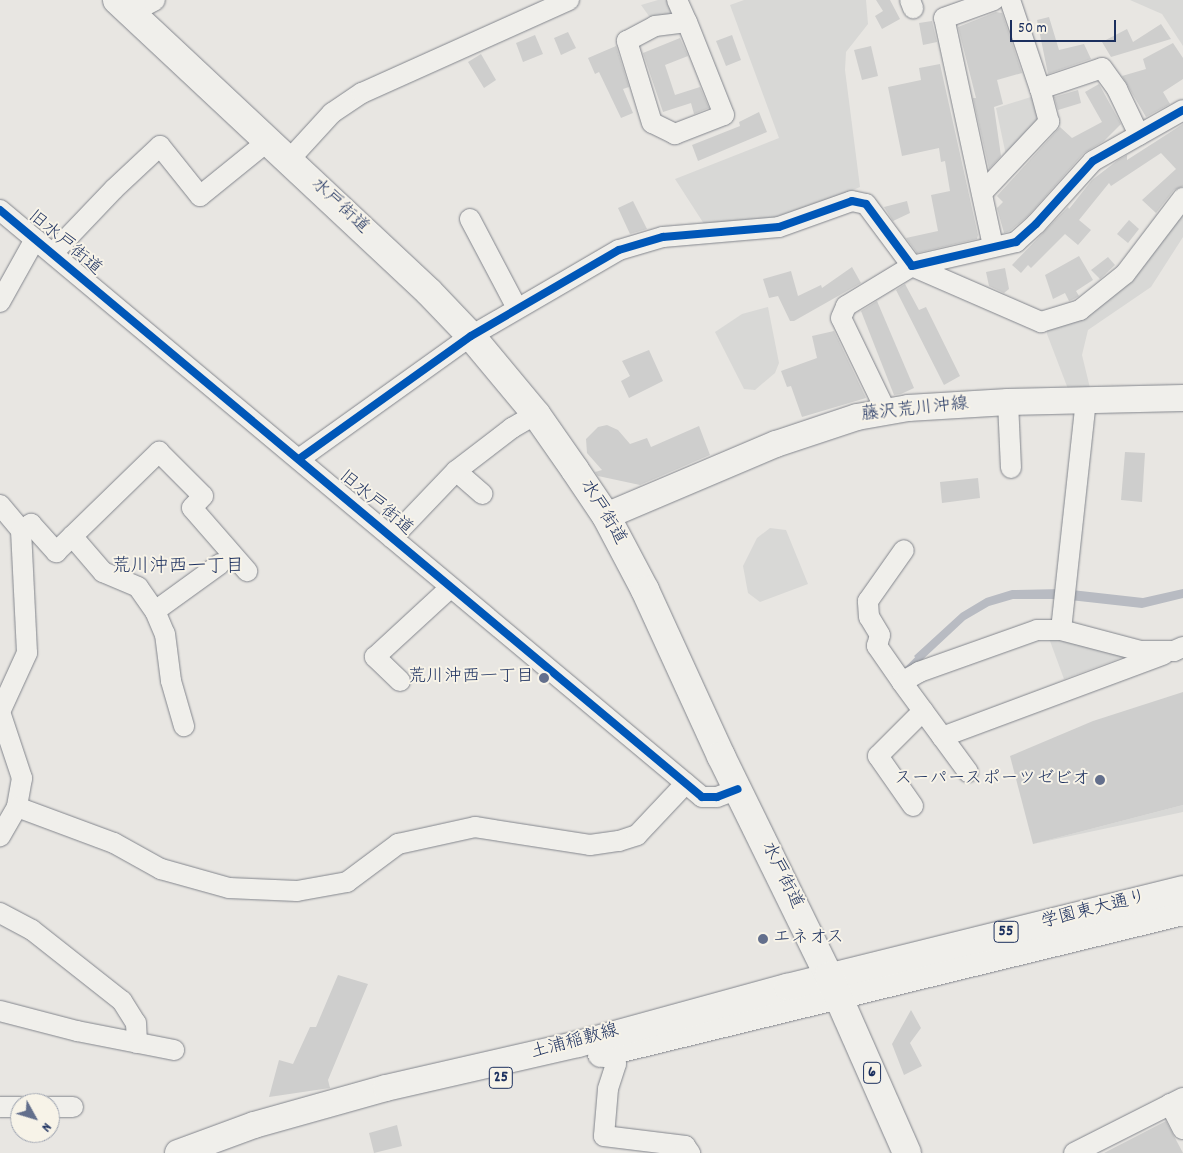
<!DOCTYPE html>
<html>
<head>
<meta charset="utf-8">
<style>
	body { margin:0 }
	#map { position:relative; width:1183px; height:1153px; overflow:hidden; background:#e8e6e2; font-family:Dekko,"Klee One",sans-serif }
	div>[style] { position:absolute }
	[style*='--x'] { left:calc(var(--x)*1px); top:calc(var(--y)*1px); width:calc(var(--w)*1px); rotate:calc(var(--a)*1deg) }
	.green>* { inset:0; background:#d8d8d6 }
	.water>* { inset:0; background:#b8bbc2 }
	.stream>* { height:4.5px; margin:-2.25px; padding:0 2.25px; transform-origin:2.25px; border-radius:2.25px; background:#b8bbc2 }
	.building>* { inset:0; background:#cececd }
	.roads { filter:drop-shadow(0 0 1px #83868d) drop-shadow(0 0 1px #83868d) }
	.minor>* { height:20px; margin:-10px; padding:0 10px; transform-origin:10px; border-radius:10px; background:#f0efeb }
	.major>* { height:26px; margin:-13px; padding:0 13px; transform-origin:13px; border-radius:13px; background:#f0efeb }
	.highway>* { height:28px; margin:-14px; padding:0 14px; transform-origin:14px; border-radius:14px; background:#f0efeb }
	.cycleway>* { height:8px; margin:-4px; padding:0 4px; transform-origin:4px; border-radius:4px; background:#0057b8 }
	.dots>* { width:14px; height:14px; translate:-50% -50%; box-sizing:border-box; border:2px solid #f7f3e8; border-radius:50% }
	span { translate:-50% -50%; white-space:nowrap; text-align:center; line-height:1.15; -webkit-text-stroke:4px #f7f3e8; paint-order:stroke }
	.shield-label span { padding:1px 4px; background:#f7f3e8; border:1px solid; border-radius:4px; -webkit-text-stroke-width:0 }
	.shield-label { font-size:16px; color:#1b2f5e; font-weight:700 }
	.street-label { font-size:18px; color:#1b2f5e }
	.poi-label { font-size:18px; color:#1b2f5e }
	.right { translate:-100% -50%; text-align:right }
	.left { translate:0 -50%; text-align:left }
	.neighbourhood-label { font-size:19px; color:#1b2f5e }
	.north { position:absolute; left:10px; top:1093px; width:50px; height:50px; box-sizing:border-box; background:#f7f3e8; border:1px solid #9fa5b1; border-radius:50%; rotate:129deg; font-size:14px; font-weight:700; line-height:20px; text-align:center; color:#1b2f5e }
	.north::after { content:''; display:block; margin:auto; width:18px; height:22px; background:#636f8c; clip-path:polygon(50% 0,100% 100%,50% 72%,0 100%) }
	.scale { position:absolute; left:1010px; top:20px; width:106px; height:22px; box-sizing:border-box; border:2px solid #1b2f5e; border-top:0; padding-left:6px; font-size:15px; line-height:18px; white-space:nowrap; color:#1b2f5e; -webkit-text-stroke:4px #f7f3e8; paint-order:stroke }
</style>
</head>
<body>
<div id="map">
	<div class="green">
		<i style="clip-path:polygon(658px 0,675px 0,684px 19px,654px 23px,641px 5px)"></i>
		<i style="clip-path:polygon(744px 0,866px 0,868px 24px,846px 52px,845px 70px,860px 187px,777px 222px,706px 227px,675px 179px,779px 138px,730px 5px)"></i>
		<i style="clip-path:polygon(1130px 0,1183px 0,1183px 46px,1162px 14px)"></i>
		<i style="clip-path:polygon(1037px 95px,1044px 121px,1007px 160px,996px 108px)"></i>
		<i style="clip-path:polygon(1183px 205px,1183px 237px,1151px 287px,1088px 330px,1082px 355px,1090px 388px,1068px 389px,1047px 334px,1047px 326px,1067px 318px)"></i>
		<i style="clip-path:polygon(768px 307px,779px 363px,775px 373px,755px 390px,744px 389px,715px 332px,742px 314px)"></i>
		<i style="clip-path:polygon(770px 528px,786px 530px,808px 584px,760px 602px,748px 593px,743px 566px,757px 538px)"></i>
		<i style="clip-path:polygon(1039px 634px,1137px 652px,1064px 679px,1050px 641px)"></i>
		<i style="clip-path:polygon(1183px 805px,1183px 812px,1033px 844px)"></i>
	</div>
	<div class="water">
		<i style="clip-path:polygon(1063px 589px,1143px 598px,1183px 589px,1183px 598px,1142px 608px,1061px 599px,1013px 599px,989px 606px,965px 620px,920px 662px,914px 656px,961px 613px,986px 598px,1012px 590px)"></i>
	</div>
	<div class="stream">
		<i style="--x:905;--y:670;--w:21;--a:-45"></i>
	</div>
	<div class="building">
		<i style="clip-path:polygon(876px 0,890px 0,900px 19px,882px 29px,875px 16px,883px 11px)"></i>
		<i style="clip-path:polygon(996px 12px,1002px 13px,1022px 73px,997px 80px,1003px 104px,994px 107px,1001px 156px,989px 169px,973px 98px,976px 98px,958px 27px)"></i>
		<i style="clip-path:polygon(1049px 17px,1059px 50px,1084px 44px,1091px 59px,1048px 74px,1037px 20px)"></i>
		<i style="clip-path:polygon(932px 21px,937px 42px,923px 45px,919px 23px)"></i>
		<i style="clip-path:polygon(1161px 24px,1171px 39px,1111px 57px,1102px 42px,1127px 29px,1133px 42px)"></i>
		<i style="clip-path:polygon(568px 32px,576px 48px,561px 55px,554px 38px)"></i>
		<i style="clip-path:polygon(535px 35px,543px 54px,523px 62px,516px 43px)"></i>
		<i style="clip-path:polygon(732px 35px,741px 60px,726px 66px,716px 41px)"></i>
		<i style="clip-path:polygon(680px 38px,688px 56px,665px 65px,675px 95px,700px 87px,709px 108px,694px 114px,691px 103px,663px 112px,643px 53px)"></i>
		<i style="clip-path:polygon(1173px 43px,1183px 58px,1183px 79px,1163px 92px,1170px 104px,1146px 117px,1122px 76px,1146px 69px,1143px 59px)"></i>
		<i style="clip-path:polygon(616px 46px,629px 87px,623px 89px,633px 113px,621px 118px,599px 72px,595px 74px,588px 58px)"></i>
		<i style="clip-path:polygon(871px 46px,878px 76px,862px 80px,854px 50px)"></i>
		<i style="clip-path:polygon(481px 54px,496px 80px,484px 88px,468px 62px)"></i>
		<i style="clip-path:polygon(940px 64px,978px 235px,977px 239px,917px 253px,906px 238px,938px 231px,931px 195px,950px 191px,945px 161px,941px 162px,939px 148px,902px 156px,888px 87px,921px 80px,919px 68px)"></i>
		<i style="clip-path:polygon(1099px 84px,1121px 124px,1104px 141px,1084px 153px,1028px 216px,1010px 231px,1004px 233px,997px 208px,1003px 202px,997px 196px,1060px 127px,1072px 138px,1102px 122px,1085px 92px)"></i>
		<i style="clip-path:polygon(1078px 90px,1081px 103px,1058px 110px,1054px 97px)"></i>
		<i style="clip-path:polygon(759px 112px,767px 132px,698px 161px,692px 145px,740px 126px,739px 122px)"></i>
		<i style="clip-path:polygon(1183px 124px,1183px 186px,1174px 190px,1156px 213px,1142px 200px,1176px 169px,1161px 153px,1111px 186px,1109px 183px,1079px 220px,1091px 230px,1078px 245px,1065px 234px,1031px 268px,1028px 265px,1021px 273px,1012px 265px,1068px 207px,1069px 209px,1092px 180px,1118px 160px,1127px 155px,1127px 160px)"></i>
		<i style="clip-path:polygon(633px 201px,647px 229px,630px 234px,618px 208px)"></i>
		<i style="clip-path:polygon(907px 201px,910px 213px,893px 221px,884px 207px)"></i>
		<i style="clip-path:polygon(1129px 220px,1139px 229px,1128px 243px,1117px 234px)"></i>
		<i style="clip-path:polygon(1079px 256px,1093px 280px,1076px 291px,1079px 296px,1074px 299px,1069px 301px,1065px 293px,1053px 299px,1045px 275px)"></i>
		<i style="clip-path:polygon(1108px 257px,1115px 265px,1100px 279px,1091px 270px)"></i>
		<i style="clip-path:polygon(852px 267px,861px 283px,794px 321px,790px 321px,778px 296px,769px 298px,763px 279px,791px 271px,798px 296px,821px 285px,822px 288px)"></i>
		<i style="clip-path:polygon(1005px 268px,1009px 289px,1004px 293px,989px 286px,986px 272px)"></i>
		<i style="clip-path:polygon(905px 284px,919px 310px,926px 307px,960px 376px,944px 385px,896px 290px)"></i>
		<i style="clip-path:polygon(877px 301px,914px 388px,901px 394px,894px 395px,861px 311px)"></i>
		<i style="clip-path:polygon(834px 331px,866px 398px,802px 417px,791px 386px,787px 387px,781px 371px,817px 358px,812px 336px)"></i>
		<i style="clip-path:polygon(649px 350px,663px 381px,629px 398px,621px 381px,630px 376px,622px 361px)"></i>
		<i style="clip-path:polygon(607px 425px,618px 430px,630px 444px,647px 438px,651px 447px,699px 426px,710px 455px,640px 485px,598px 476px,595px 472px,602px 470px,587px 453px,586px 439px,598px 427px)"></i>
		<i style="clip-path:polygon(1125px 452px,1145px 453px,1142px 502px,1121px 500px)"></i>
		<i style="clip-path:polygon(978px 478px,980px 498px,942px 503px,940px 482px)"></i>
		<i style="clip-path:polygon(1183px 692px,1183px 805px,1033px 844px,1010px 756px,1093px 721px)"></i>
		<i style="clip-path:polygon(338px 975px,368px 984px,328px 1080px,330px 1088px,269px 1097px,279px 1060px,293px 1064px,310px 1027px,316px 1027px)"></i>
		<i style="clip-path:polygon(911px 1010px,921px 1028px,910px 1043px,922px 1066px,904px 1075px,892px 1044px)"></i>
		<i style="clip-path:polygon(1166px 1121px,1183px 1153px,1104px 1153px)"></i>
		<i style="clip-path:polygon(397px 1125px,402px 1146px,374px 1153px,369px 1133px)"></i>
	</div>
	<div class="roads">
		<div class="minor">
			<i style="--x:677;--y:0;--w:24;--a:66"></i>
			<i style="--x:687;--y:22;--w:100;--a:68.3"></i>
			<i style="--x:724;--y:115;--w:53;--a:158.8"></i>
			<i style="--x:675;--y:134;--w:25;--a:-154"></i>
			<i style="--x:652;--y:123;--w:86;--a:-107"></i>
			<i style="--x:627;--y:41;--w:32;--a:-28"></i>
			<i style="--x:655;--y:26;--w:32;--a:-7"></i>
			<i style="--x:910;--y:0;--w:9;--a:69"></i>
			<i style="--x:1010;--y:0;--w:94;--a:71.4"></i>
			<i style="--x:1040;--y:89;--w:65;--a:-18.7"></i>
			<i style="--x:1102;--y:68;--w:26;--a:54"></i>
			<i style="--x:1117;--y:89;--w:51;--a:64.4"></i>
			<i style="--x:131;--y:13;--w:27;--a:-28"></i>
			<i style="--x:289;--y:160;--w:64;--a:-47.5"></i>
			<i style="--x:332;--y:113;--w:36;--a:-34"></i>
			<i style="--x:362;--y:93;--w:227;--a:-24.2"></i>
			<i style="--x:982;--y:193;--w:98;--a:-46.7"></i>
			<i style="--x:1049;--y:122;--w:34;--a:-105"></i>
			<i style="--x:0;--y:210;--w:915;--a:39.9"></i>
			<i style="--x:702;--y:797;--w:15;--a:0"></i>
			<i style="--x:717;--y:797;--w:22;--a:-21"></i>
			<i style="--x:470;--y:219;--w:101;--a:62.2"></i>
			<i style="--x:993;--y:246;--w:233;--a:-102.1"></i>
			<i style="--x:944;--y:18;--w:53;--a:-19.8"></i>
			<i style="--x:53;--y:253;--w:88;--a:-46.4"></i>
			<i style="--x:114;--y:189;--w:63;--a:-43.1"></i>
			<i style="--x:160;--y:146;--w:64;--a:51.3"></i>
			<i style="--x:200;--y:196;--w:87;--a:-39"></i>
			<i style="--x:0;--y:302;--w:72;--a:-60.9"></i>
			<i style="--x:1008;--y:402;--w:66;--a:87.4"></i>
			<i style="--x:886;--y:411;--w:103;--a:-115.8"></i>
			<i style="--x:841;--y:318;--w:13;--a:-67"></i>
			<i style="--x:846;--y:306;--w:77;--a:-31.2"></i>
			<i style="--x:912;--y:266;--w:141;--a:23.5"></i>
			<i style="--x:1041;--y:322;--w:41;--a:-17.1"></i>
			<i style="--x:1080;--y:310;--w:58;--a:-38.7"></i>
			<i style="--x:1125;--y:274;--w:96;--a:-52.7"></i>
			<i style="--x:299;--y:459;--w:211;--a:-35.6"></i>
			<i style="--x:471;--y:336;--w:171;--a:-30.2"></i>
			<i style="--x:619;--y:250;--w:46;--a:-16.5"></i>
			<i style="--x:663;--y:237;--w:116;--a:-4.9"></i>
			<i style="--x:779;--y:227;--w:77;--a:-19.6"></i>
			<i style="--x:852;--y:201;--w:14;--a:12"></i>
			<i style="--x:866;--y:204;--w:77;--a:53.4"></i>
			<i style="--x:912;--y:266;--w:107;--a:-13"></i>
			<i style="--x:1016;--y:242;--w:27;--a:-42"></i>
			<i style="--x:1036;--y:224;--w:85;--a:-47.9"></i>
			<i style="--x:1093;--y:161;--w:103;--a:-29.5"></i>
			<i style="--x:456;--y:471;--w:35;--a:41"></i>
			<i style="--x:0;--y:505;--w:33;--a:50"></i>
			<i style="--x:21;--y:530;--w:123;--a:87.2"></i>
			<i style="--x:27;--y:653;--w:65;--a:114.6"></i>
			<i style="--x:0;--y:712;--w:70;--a:71.6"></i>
			<i style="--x:22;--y:778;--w:29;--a:100"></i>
			<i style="--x:17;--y:807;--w:34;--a:120"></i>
			<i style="--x:21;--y:530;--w:12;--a:-31"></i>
			<i style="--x:31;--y:524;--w:38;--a:48"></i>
			<i style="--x:56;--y:552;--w:144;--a:-44.2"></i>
			<i style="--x:159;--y:452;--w:62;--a:45"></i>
			<i style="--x:203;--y:496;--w:16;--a:133"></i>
			<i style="--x:192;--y:508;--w:84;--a:48.9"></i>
			<i style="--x:72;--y:536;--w:48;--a:49.3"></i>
			<i style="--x:103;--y:572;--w:38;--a:23"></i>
			<i style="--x:138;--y:587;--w:29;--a:55"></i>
			<i style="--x:155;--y:611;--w:25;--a:67"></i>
			<i style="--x:165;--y:634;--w:47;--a:82.7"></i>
			<i style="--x:171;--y:681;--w:47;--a:73.9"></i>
			<i style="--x:392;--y:538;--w:93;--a:-46.3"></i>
			<i style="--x:456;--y:471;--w:71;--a:-37.5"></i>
			<i style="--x:512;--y:428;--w:28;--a:-30"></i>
			<i style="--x:155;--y:611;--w:80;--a:-35.9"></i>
			<i style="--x:1061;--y:630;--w:231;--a:-83.8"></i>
			<i style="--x:400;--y:681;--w:35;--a:-136"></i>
			<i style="--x:375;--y:657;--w:102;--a:-42.6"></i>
			<i style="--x:902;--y:682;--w:44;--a:-124.8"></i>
			<i style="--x:877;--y:646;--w:11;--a:-75"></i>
			<i style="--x:880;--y:635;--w:21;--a:-121"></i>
			<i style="--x:869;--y:617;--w:16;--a:-94"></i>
			<i style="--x:868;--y:601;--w:62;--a:-54.8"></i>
			<i style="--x:942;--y:737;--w:236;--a:-20.4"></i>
			<i style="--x:968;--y:772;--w:112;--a:-126.3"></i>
			<i style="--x:902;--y:682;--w:20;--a:-30"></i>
			<i style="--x:919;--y:672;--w:125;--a:-19.6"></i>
			<i style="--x:1037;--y:630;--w:24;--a:0"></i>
			<i style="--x:1061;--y:630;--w:83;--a:14.7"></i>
			<i style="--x:1141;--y:651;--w:33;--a:0"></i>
			<i style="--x:1174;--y:651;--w:10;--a:-24"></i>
			<i style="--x:913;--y:806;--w:61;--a:-125"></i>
			<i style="--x:878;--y:756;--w:64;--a:-45"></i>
			<i style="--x:17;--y:807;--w:103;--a:20.4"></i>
			<i style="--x:114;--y:843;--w:54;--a:29"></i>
			<i style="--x:161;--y:869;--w:71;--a:15.6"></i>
			<i style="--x:229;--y:888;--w:68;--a:2.5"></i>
			<i style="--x:297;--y:891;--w:51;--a:-10.2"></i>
			<i style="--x:347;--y:882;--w:64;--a:-36.7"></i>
			<i style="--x:398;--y:844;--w:79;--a:-12.4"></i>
			<i style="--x:475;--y:827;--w:116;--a:8.9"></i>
			<i style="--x:590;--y:845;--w:29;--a:-8"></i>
			<i style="--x:619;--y:841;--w:19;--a:-18"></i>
			<i style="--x:637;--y:835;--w:71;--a:-46.7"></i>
			<i style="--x:0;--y:913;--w:36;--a:28"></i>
			<i style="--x:32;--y:930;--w:115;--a:38.3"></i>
			<i style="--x:122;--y:1001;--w:26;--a:58"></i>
			<i style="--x:136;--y:1023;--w:20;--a:87"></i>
			<i style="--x:0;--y:1011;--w:80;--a:14.6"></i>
			<i style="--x:77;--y:1031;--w:99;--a:11.1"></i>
			<i style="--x:615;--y:1051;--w:13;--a:86"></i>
			<i style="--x:616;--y:1064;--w:26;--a:108"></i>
			<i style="--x:608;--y:1089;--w:47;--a:94.9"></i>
			<i style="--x:604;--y:1136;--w:82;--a:7"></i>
			<i style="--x:685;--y:1146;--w:9;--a:54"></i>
			<i style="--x:1170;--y:1104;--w:28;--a:63"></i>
			<i style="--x:0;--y:1107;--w:20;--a:0"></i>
			<i style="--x:50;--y:1107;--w:23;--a:0"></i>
			<i style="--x:1074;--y:1153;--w:122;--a:-26.8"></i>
		</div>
		<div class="major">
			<i style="--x:606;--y:516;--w:185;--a:-23"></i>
			<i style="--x:776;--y:444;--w:85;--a:-18.4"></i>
			<i style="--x:857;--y:417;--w:52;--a:-10"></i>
			<i style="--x:908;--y:408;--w:100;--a:-3.4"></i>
			<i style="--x:1008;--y:402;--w:175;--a:-1.3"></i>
			<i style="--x:601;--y:1054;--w:599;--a:-13.71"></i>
			<i style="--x:178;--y:1153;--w:81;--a:-20.2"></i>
			<i style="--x:254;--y:1125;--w:137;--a:-15.7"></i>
			<i style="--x:386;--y:1088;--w:197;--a:-12.9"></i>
			<i style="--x:578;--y:1044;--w:217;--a:-15.3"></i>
			<i style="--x:787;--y:987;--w:408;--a:-13.9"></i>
		</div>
		<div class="highway">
			<i style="--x:117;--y:0;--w:427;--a:43.1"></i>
			<i style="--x:429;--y:292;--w:61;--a:46.3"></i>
			<i style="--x:471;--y:336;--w:102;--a:50.2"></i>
			<i style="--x:536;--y:414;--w:68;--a:55.1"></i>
			<i style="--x:575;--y:470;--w:55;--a:56"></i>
			<i style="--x:606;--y:516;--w:84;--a:62.2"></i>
			<i style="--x:645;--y:590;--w:183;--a:65.4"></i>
			<i style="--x:721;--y:756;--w:245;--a:63.9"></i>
			<i style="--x:829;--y:976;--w:193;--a:66.2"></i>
		</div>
	</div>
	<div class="cycleway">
		<i style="--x:0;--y:210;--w:915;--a:39.9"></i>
		<i style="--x:702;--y:797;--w:15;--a:0"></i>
		<i style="--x:717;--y:797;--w:22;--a:-21"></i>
		<i style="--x:299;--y:459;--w:211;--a:-35.6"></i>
		<i style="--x:471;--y:336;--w:171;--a:-30.2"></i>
		<i style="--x:619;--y:250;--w:46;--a:-16.5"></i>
		<i style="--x:663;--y:237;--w:116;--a:-4.9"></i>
		<i style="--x:779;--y:227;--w:77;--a:-19.6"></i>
		<i style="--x:852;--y:201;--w:14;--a:12"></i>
		<i style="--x:866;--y:204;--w:77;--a:53.4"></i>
		<i style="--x:912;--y:266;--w:107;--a:-13"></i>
		<i style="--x:1016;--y:242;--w:27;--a:-42"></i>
		<i style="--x:1036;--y:224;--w:85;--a:-47.9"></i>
		<i style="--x:1093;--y:161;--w:103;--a:-29.5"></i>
	</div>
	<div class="dots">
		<i style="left:544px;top:678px;background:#636f8c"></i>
		<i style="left:1100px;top:780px;background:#636f8c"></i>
		<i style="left:763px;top:939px;background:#636f8c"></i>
	</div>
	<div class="shield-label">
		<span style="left:1006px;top:932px">55</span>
		<span style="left:872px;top:1073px">6</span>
		<span style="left:501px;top:1078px">25</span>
	</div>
	<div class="street-label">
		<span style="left:339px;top:207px;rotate:43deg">水戸街道</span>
		<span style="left:64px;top:244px;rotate:40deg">旧水戸街道</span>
		<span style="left:915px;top:411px;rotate:-6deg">藤沢荒川沖線</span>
		<span style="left:375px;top:504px;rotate:40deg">旧水戸街道</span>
		<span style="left:602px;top:513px;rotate:59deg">水戸街道</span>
		<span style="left:781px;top:876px;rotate:64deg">水戸街道</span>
		<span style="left:1094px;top:911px;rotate:-14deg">学園東大通り</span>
		<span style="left:575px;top:1043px;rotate:-15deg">土浦稲敷線</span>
	</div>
	<div class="poi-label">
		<span class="right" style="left:534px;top:678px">荒川沖西一丁目</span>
		<span class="right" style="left:1090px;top:780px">スーパースポーツゼビオ</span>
		<span class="left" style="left:773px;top:939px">エネオス</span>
	</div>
	<div class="neighbourhood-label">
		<span style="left:178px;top:568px">荒川沖西一丁目</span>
	</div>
	<div class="north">N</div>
	<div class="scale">50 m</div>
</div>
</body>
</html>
